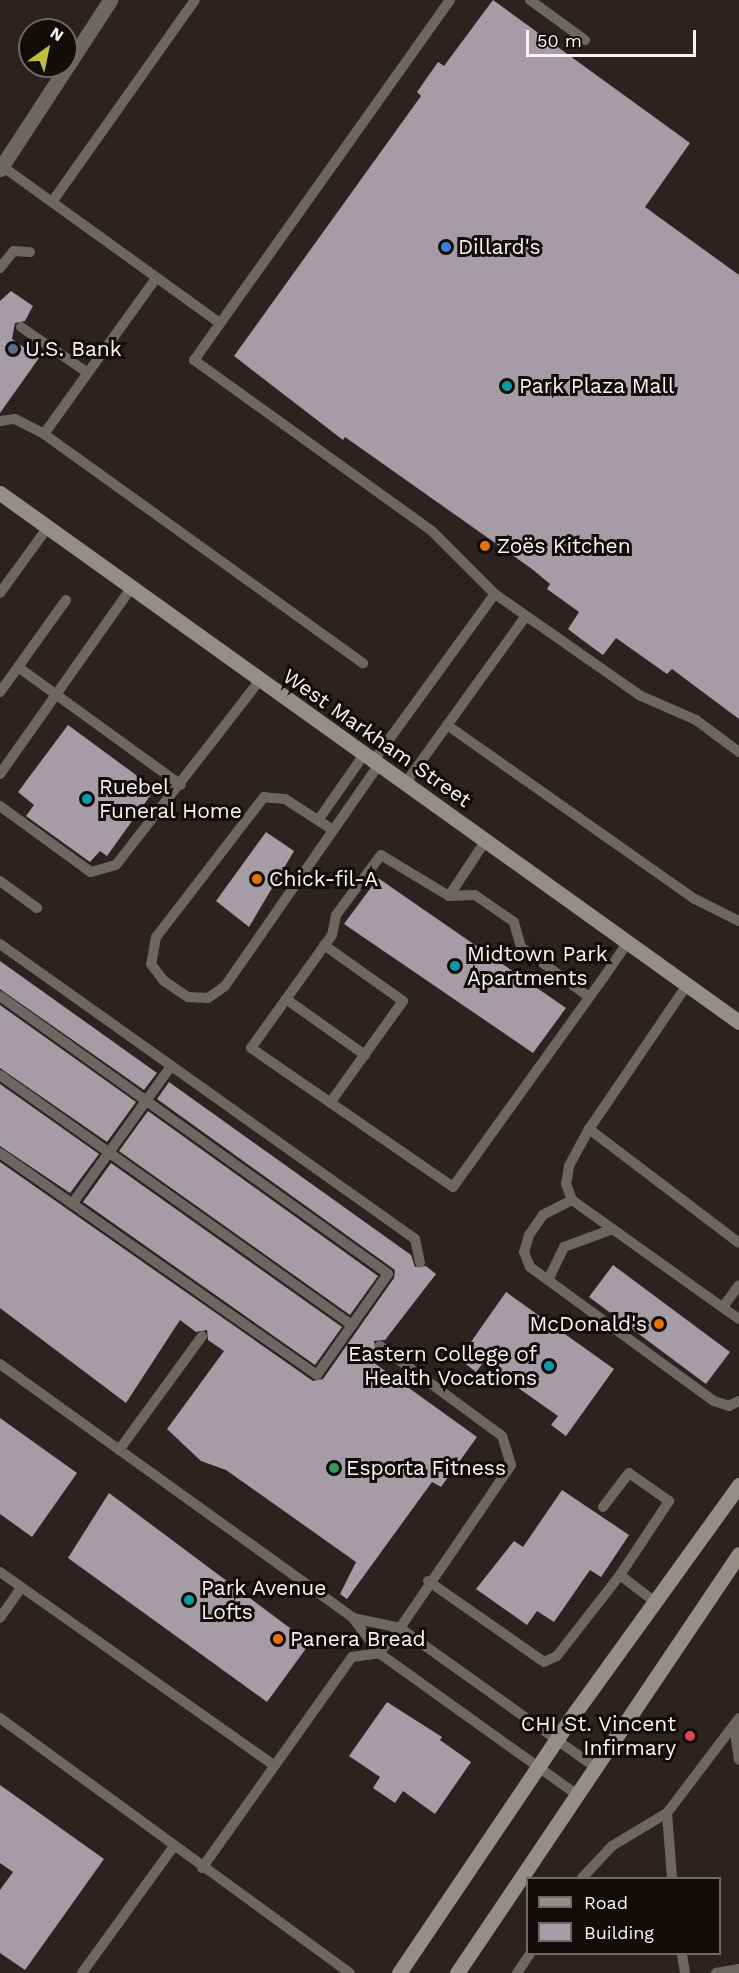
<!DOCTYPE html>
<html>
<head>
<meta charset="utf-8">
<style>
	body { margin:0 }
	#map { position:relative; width:739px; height:1973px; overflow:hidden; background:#2c221f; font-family:"Work Sans",sans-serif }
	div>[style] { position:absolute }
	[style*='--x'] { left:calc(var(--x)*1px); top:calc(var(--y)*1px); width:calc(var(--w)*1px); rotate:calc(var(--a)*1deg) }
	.building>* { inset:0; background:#a59ca5 }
	.service>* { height:10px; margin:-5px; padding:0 5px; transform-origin:5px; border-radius:5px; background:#6b6864 }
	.minor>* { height:15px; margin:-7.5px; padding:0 7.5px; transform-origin:7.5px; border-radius:7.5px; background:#6b6864 }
	.secondary>* { height:15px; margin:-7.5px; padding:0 7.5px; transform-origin:7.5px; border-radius:7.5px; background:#938e88 }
	.dots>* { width:16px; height:16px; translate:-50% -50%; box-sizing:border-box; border:3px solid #110d0b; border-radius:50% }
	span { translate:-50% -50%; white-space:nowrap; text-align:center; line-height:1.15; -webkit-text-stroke:6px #110d0b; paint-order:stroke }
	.poi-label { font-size:21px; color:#faf3f1 }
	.left { translate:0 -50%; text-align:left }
	.right { translate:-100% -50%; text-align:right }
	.street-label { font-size:21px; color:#faf3f1 }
	.legend { position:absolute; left:526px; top:1877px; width:195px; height:78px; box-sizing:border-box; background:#110d0b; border:2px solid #6e6967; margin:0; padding:8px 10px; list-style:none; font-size:18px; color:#faf3f1 }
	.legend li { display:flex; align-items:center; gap:12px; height:30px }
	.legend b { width:30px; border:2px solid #6e6967 }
	.north { position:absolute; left:18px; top:18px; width:60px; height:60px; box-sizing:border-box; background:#110d0b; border:2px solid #6e6967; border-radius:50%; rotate:33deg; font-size:16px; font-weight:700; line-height:24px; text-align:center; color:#faf3f1 }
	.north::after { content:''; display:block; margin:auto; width:21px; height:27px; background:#bebf42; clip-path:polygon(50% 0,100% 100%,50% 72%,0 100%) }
	.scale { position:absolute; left:526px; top:30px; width:170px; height:27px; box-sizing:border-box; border:3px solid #faf3f1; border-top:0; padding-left:8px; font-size:18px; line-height:21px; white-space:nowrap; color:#faf3f1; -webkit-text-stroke:4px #110d0b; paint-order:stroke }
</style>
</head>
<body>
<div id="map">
	<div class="building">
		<i style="clip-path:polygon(493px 0,690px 143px,645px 207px,739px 275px,739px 719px,672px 669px,667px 674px,616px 638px,603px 655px,581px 639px,568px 629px,579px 612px,547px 589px,550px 584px,532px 569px,345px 437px,343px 440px,234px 356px,421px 96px,417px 92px,438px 62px,444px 66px)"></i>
		<i style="clip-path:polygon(11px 291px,33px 306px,25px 321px,15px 323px,12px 339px,39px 358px,0 413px,0 301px)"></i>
		<i style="clip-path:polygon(68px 725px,155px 789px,107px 856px,100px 851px,90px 862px,26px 816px,34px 805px,18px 792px)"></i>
		<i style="clip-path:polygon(266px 832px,294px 851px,249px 927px,216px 901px)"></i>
		<i style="clip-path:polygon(378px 878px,566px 1008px,533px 1053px,344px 924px)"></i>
		<i style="clip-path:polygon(0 961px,157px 1073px,144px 1090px,0 989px)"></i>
		<i style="clip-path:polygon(0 1005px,136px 1102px,107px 1142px,0 1068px)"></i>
		<i style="clip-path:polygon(169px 1082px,411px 1255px,415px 1267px,426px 1266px,436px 1274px,385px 1340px,374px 1341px,376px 1352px,370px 1360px,477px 1437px,441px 1487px,432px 1482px,347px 1599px,340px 1594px,356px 1562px,226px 1470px,201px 1461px,167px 1429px,224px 1351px,208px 1340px,207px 1330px,196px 1332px,180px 1320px,126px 1403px,0 1308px,0 1162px,313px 1381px,323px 1379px,394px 1278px,395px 1270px,157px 1099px)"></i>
		<i style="clip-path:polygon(0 1084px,99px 1154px,70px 1193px,0 1146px)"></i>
		<i style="clip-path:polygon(148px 1111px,378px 1276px,350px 1315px,119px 1151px)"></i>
		<i style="clip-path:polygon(111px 1163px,342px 1327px,315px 1365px,83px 1202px)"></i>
		<i style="clip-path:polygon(613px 1265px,730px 1352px,706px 1384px,589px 1297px)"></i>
		<i style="clip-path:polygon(506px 1292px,614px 1369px,566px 1436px,551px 1425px,558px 1416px,483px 1363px,476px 1372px,459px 1359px)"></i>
		<i style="clip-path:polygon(0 1418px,77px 1473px,32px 1537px,0 1514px)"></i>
		<i style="clip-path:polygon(562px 1490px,629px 1535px,601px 1577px,590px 1570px,554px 1622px,537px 1611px,527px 1625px,476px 1589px,514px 1541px,523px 1547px)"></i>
		<i style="clip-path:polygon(109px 1493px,310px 1643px,267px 1702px,68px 1558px)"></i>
		<i style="clip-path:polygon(387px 1702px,442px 1737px,440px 1740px,471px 1762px,435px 1814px,403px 1791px,395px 1803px,373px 1788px,380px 1777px,349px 1756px)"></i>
		<i style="clip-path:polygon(0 1785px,104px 1859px,25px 1970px,0 1953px,0 1890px,13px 1872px,0 1863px)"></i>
	</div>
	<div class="service">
		<i style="--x:450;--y:0;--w:442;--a:125.4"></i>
		<i style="--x:194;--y:360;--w:293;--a:35.7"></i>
		<i style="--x:432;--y:531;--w:89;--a:45"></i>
		<i style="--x:495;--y:594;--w:176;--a:35"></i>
		<i style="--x:639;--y:695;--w:62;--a:23.7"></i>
		<i style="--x:696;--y:720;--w:54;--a:36.7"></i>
		<i style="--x:530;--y:0;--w:68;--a:36"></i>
		<i style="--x:2;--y:166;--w:269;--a:35.8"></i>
		<i style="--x:52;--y:202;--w:247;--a:-54.7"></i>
		<i style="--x:0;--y:268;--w:22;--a:-51"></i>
		<i style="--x:14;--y:251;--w:16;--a:4"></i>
		<i style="--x:21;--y:327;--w:81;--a:34.5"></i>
		<i style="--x:0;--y:421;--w:15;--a:-8"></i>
		<i style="--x:15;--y:419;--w:33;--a:27"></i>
		<i style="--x:44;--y:434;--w:393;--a:35.7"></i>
		<i style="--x:44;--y:434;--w:192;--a:-54.3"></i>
		<i style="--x:0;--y:593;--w:82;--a:-54"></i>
		<i style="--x:66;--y:600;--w:82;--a:125.6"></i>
		<i style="--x:18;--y:667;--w:201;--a:35.9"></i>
		<i style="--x:0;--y:692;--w:31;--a:-54"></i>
		<i style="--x:447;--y:725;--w:303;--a:35.1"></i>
		<i style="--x:695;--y:899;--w:49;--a:26.6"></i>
		<i style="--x:372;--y:763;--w:209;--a:-54"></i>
		<i style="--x:0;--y:774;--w:229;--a:-54.8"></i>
		<i style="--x:404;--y:785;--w:208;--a:-54.2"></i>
		<i style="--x:0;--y:806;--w:112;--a:36"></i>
		<i style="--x:91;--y:872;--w:26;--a:-16"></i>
		<i style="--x:116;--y:865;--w:233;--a:-52.1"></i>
		<i style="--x:319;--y:819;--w:77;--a:-55.1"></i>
		<i style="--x:333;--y:830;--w:57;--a:-147.1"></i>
		<i style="--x:285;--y:799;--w:21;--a:-175"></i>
		<i style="--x:264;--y:797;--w:177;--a:127.6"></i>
		<i style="--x:156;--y:937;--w:27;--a:100"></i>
		<i style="--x:151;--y:964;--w:21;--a:53"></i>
		<i style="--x:164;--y:981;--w:29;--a:34"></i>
		<i style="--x:188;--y:997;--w:20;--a:3"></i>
		<i style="--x:208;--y:998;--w:21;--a:-35"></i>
		<i style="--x:225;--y:986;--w:268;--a:-55.2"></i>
		<i style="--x:0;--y:881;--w:46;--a:36.1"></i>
		<i style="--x:449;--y:896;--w:67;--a:-56.5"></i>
		<i style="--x:0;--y:944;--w:509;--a:35.41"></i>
		<i style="--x:415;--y:1239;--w:24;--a:78"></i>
		<i style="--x:324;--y:945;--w:97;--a:35.3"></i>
		<i style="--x:403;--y:1001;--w:125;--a:125.6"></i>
		<i style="--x:687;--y:985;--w:174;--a:124.2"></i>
		<i style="--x:589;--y:1129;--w:42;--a:118.4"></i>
		<i style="--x:569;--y:1166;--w:18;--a:99"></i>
		<i style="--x:566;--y:1184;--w:17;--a:69"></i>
		<i style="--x:572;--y:1200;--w:205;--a:35.5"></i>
		<i style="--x:0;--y:996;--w:477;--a:35.6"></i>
		<i style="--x:388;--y:1274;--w:62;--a:125.2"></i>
		<i style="--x:589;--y:997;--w:84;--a:-143.7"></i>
		<i style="--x:521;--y:947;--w:26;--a:-106"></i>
		<i style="--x:514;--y:922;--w:47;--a:-145.3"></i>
		<i style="--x:475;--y:895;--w:26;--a:178"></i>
		<i style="--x:449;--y:896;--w:79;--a:-148.9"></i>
		<i style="--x:381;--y:855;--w:75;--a:126.9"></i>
		<i style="--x:336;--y:915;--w:20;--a:101"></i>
		<i style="--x:332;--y:935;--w:139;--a:125.6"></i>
		<i style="--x:251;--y:1048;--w:245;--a:34.5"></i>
		<i style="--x:453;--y:1187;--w:259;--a:-54.3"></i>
		<i style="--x:604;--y:977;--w:42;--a:-55.6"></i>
		<i style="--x:286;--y:999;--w:97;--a:35.3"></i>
		<i style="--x:0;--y:1075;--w:432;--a:35.4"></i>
		<i style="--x:352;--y:1325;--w:61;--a:125"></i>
		<i style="--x:317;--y:1375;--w:387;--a:-145"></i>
		<i style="--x:589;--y:1129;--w:188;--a:37.2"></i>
		<i style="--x:572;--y:1200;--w:33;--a:153"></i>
		<i style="--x:543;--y:1215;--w:24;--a:125"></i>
		<i style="--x:529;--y:1235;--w:18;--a:106"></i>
		<i style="--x:524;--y:1252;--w:16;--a:68"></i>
		<i style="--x:530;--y:1267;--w:228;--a:36.1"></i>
		<i style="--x:714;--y:1401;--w:16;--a:18"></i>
		<i style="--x:729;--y:1406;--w:11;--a:-27"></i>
		<i style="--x:72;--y:1204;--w:170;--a:-54.3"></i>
		<i style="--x:548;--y:1280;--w:37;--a:-64"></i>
		<i style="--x:564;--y:1247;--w:52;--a:-20.2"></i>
		<i style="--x:723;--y:1307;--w:27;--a:-54"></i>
		<i style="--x:0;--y:1364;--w:435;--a:35.7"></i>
		<i style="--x:353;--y:1618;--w:44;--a:53.4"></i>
		<i style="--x:379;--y:1653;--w:244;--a:35.6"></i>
		<i style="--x:119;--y:1450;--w:141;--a:-53.9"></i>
		<i style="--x:603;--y:1507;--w:43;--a:-52.6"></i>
		<i style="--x:629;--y:1473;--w:49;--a:35"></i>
		<i style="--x:669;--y:1501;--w:89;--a:123.5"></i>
		<i style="--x:0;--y:1572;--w:335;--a:35.2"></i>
		<i style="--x:428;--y:1581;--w:141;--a:34.9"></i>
		<i style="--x:544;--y:1662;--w:14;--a:-25"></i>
		<i style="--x:557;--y:1656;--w:103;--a:-52.1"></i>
		<i style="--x:620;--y:1575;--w:44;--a:37.6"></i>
		<i style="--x:0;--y:1618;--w:37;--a:-55"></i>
		<i style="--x:353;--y:1618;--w:48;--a:12"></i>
		<i style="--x:400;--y:1628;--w:239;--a:35.5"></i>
		<i style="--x:0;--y:1718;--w:433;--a:36.1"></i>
		<i style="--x:734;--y:1725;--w:35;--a:82"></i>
		<i style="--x:202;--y:1868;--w:259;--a:-54.6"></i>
		<i style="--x:352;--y:1657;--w:27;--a:-8"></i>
		<i style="--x:379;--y:1653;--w:33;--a:-50"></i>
		<i style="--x:400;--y:1628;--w:197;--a:-55.7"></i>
		<i style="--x:511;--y:1465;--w:30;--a:-107"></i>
		<i style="--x:502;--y:1436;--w:152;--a:-143.6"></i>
		<i style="--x:582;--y:1878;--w:44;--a:-46.8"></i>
		<i style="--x:612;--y:1846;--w:64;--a:-31"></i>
		<i style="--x:672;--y:1878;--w:65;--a:-94.4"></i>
		<i style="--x:667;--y:1813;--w:119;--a:-52.8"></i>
		<i style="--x:682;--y:1954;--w:19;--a:81"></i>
		<i style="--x:82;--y:1973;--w:157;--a:-54.1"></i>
		<i style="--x:517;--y:1973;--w:23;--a:-56"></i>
		<i style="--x:716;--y:1973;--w:23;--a:-10"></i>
	</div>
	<div class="minor">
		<i style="--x:0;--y:169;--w:202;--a:-56.9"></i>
	</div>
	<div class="secondary">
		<i style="--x:0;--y:493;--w:909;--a:35.6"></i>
		<i style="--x:399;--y:1973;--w:316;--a:-56"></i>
		<i style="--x:576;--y:1711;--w:279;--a:-54.2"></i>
		<i style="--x:457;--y:1973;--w:505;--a:-56.06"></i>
	</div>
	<div class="dots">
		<i style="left:446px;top:247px;background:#3f7fe0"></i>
		<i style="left:13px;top:349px;background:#5c6f8a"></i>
		<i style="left:507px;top:386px;background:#0f9aa8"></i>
		<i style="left:485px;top:546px;background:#e8710a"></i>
		<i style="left:87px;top:799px;background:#0f9aa8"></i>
		<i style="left:257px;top:879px;background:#e8710a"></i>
		<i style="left:455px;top:966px;background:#0f9aa8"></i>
		<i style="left:659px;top:1324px;background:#e8710a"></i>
		<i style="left:549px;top:1366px;background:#0f9aa8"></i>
		<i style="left:334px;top:1468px;background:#2e9e5b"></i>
		<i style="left:189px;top:1600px;background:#0f9aa8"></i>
		<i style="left:278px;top:1639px;background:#e8710a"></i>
		<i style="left:690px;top:1736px;background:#e0444e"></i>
	</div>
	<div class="poi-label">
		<span class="left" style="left:458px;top:247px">Dillard's</span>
		<span class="left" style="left:25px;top:349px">U.S. Bank</span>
		<span class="left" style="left:519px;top:386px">Park Plaza Mall</span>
		<span class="left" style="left:497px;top:546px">Zoës Kitchen</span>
		<span class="left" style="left:99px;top:799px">Ruebel<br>Funeral Home</span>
		<span class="left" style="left:269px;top:879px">Chick-fil-A</span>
		<span class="left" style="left:467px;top:966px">Midtown Park<br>Apartments</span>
		<span class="right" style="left:647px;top:1324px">McDonald's</span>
		<span class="right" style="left:537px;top:1366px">Eastern College of<br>Health Vocations</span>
		<span class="left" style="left:346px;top:1468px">Esporta Fitness</span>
		<span class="left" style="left:201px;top:1600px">Park Avenue<br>Lofts</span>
		<span class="left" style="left:290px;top:1639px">Panera Bread</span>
		<span class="right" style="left:676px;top:1736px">CHI St. Vincent<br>Infirmary</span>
	</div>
	<div class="street-label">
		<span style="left:377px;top:738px;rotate:35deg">West Markham Street</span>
	</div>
	<ul class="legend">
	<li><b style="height:8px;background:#938e88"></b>Road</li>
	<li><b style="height:16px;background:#a59ca5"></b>Building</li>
	</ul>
	<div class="north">N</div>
	<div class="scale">50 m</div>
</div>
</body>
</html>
